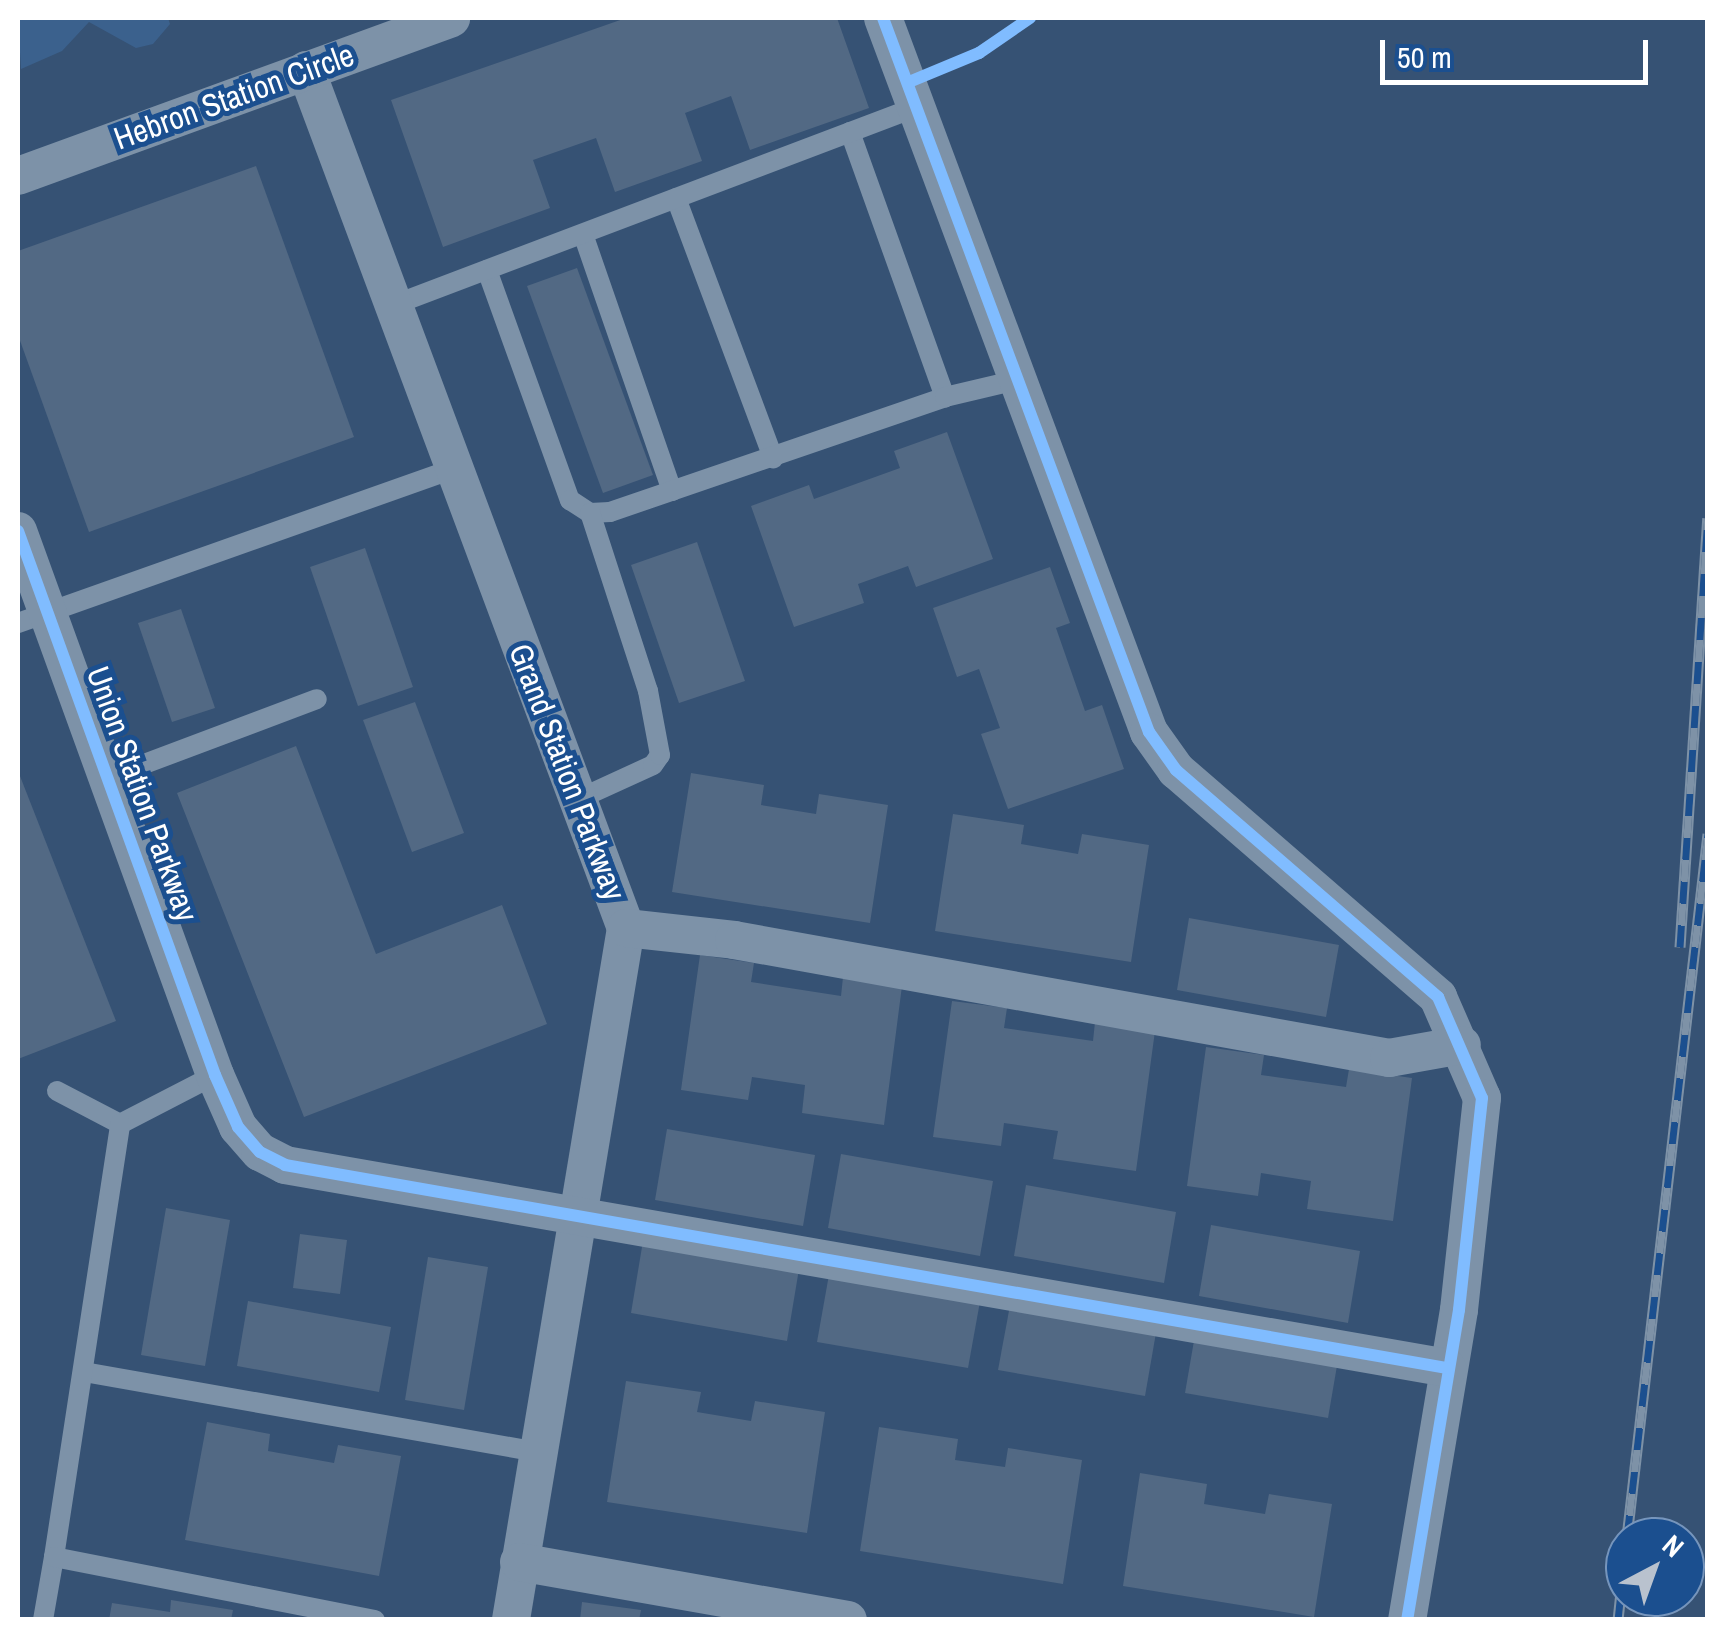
<!DOCTYPE html>
<html>
<head>
<meta charset="utf-8">
<style>
	body { margin:0 }
	#map { position:relative; width:1725px; height:1637px; overflow:hidden; background:#365274; font-family:"Archivo Narrow",sans-serif }
	div>[style] { position:absolute }
	[style*='--x'] { left:calc(var(--x)*1px); top:calc(var(--y)*1px); width:calc(var(--w)*1px); rotate:calc(var(--a)*1deg) }
	.water>* { inset:0; background:#3b618d }
	.building>* { inset:0; background:#526984 }
	.service>* { height:20px; margin:-10px; padding:0 10px; transform-origin:10px; border-radius:10px; background:#7d92a8 }
	.minor>* { height:38px; margin:-19px; padding:0 19px; transform-origin:19px; border-radius:19px; background:#7d92a8 }
	.rail>* { height:11px; margin-top:-5.5px; transform-origin:0; background:repeating-linear-gradient(90deg,#1b4f8f 0 22px,#7e92a7 0 44px); box-sizing:border-box; border-block:2px solid #7e92a7 }
	.cycleway>* { height:12px; margin:-6px; padding:0 6px; transform-origin:6px; border-radius:6px; background:#80bcff }
	span { translate:-50% -50%; white-space:nowrap; text-align:center; line-height:1.15; -webkit-text-stroke:10px #1b4f8f; paint-order:stroke }
	.street-label { font-size:32px; color:#fff }
	.frame { position:absolute; inset:0; border:20px solid #fff; pointer-events:none }
	.north { position:absolute; left:1605px; top:1517px; width:100px; height:100px; box-sizing:border-box; background:#1b4f8f; border:2px solid #7695bc; border-radius:50%; rotate:41deg; font-size:28px; font-weight:700; line-height:40px; text-align:center; color:#fff }
	.north::after { content:''; display:block; margin:auto; width:35px; height:45px; background:#b9c2ce; clip-path:polygon(50% 0,100% 100%,50% 72%,0 100%) }
	.scale { position:absolute; left:1380px; top:40px; width:268px; height:45px; box-sizing:border-box; border:5px solid #fff; border-top:0; padding-left:12px; font-size:30px; line-height:35px; white-space:nowrap; color:#fff; -webkit-text-stroke:8px #1b4f8f; paint-order:stroke }
</style>
</head>
<body>
<div id="map">
	<div class="water">
		<i style="clip-path:polygon(18px 18px,168px 18px,170px 24px,153px 44px,136px 48px,89px 22px,62px 51px,21px 69px)"></i>
	</div>
	<div class="building">
		<i style="clip-path:polygon(626px 18px,837px 18px,869px 108px,750px 150px,731px 96px,685px 113px,702px 161px,615px 192px,596px 138px,533px 160px,550px 208px,443px 247px,391px 100px)"></i>
		<i style="clip-path:polygon(256px 166px,354px 437px,89px 532px,18px 335px,18px 251px)"></i>
		<i style="clip-path:polygon(577px 268px,653px 475px,603px 493px,527px 286px)"></i>
		<i style="clip-path:polygon(947px 432px,993px 559px,916px 587px,908px 566px,858px 584px,864px 603px,794px 627px,751px 506px,809px 485px,814px 499px,900px 468px,894px 451px)"></i>
		<i style="clip-path:polygon(697px 542px,745px 681px,679px 703px,631px 565px)"></i>
		<i style="clip-path:polygon(365px 548px,413px 687px,358px 706px,310px 567px)"></i>
		<i style="clip-path:polygon(1050px 567px,1070px 623px,1056px 628px,1085px 711px,1102px 705px,1124px 769px,1008px 809px,981px 734px,1000px 728px,979px 669px,957px 677px,933px 608px)"></i>
		<i style="clip-path:polygon(181px 609px,215px 708px,172px 722px,138px 623px)"></i>
		<i style="clip-path:polygon(415px 702px,464px 833px,412px 852px,363px 720px)"></i>
		<i style="clip-path:polygon(296px 746px,376px 954px,502px 905px,547px 1024px,304px 1117px,177px 793px)"></i>
		<i style="clip-path:polygon(18px 771px,116px 1021px,18px 1059px)"></i>
		<i style="clip-path:polygon(691px 773px,764px 785px,761px 805px,816px 814px,819px 794px,888px 805px,870px 923px,672px 892px)"></i>
		<i style="clip-path:polygon(953px 814px,1024px 825px,1021px 844px,1078px 854px,1082px 834px,1149px 845px,1131px 962px,935px 931px)"></i>
		<i style="clip-path:polygon(1189px 918px,1339px 945px,1326px 1017px,1177px 990px)"></i>
		<i style="clip-path:polygon(700px 955px,754px 963px,751px 982px,841px 996px,843px 977px,902px 986px,884px 1125px,802px 1113px,805px 1085px,752px 1077px,748px 1100px,681px 1090px)"></i>
		<i style="clip-path:polygon(952px 1001px,1007px 1008px,1004px 1028px,1093px 1041px,1095px 1022px,1155px 1031px,1136px 1171px,1053px 1159px,1058px 1131px,1004px 1123px,1001px 1146px,933px 1137px)"></i>
		<i style="clip-path:polygon(1206px 1047px,1264px 1055px,1261px 1075px,1346px 1087px,1349px 1069px,1412px 1078px,1393px 1221px,1307px 1209px,1311px 1181px,1261px 1173px,1258px 1196px,1187px 1186px)"></i>
		<i style="clip-path:polygon(667px 1129px,815px 1155px,803px 1226px,655px 1200px)"></i>
		<i style="clip-path:polygon(841px 1154px,993px 1181px,980px 1256px,828px 1228px)"></i>
		<i style="clip-path:polygon(1026px 1185px,1176px 1212px,1164px 1283px,1014px 1256px)"></i>
		<i style="clip-path:polygon(166px 1208px,230px 1220px,205px 1366px,141px 1355px)"></i>
		<i style="clip-path:polygon(1211px 1225px,1360px 1251px,1348px 1323px,1199px 1296px)"></i>
		<i style="clip-path:polygon(300px 1234px,347px 1240px,340px 1294px,293px 1288px)"></i>
		<i style="clip-path:polygon(644px 1235px,800px 1263px,787px 1341px,631px 1313px)"></i>
		<i style="clip-path:polygon(428px 1257px,488px 1267px,464px 1410px,405px 1400px)"></i>
		<i style="clip-path:polygon(830px 1269px,981px 1296px,968px 1368px,817px 1342px)"></i>
		<i style="clip-path:polygon(1011px 1300px,1157px 1327px,1145px 1396px,998px 1370px)"></i>
		<i style="clip-path:polygon(248px 1301px,391px 1327px,379px 1392px,237px 1366px)"></i>
		<i style="clip-path:polygon(1196px 1329px,1339px 1354px,1328px 1418px,1185px 1393px)"></i>
		<i style="clip-path:polygon(626px 1381px,701px 1392px,697px 1412px,751px 1421px,755px 1401px,825px 1412px,807px 1533px,607px 1502px)"></i>
		<i style="clip-path:polygon(207px 1422px,270px 1434px,268px 1451px,334px 1463px,338px 1445px,401px 1456px,379px 1576px,185px 1540px)"></i>
		<i style="clip-path:polygon(879px 1427px,958px 1439px,955px 1460px,1005px 1467px,1008px 1448px,1082px 1460px,1063px 1584px,860px 1551px)"></i>
		<i style="clip-path:polygon(1140px 1473px,1207px 1484px,1204px 1504px,1265px 1514px,1269px 1494px,1332px 1504px,1314px 1617px,1123px 1586px)"></i>
		<i style="clip-path:polygon(171px 1600px,233px 1610px,231px 1620px,109px 1620px,112px 1603px,170px 1612px)"></i>
		<i style="clip-path:polygon(582px 1602px,641px 1610px,639px 1620px,580px 1620px)"></i>
	</div>
	<div class="service">
		<i style="--x:850;--y:132;--w:282;--a:70.3"></i>
		<i style="--x:676;--y:198;--w:278;--a:69.5"></i>
		<i style="--x:583;--y:234;--w:272;--a:70.9"></i>
		<i style="--x:487;--y:270;--w:245;--a:70.2"></i>
		<i style="--x:570;--y:500;--w:24;--a:33"></i>
		<i style="--x:590;--y:513;--w:20;--a:-3"></i>
		<i style="--x:610;--y:512;--w:354;--a:-18.9"></i>
		<i style="--x:945;--y:397;--w:78;--a:-13.3"></i>
		<i style="--x:391;--y:306;--w:565;--a:-20.75"></i>
		<i style="--x:18;--y:623;--w:458;--a:-19.5"></i>
		<i style="--x:107;--y:778;--w:224;--a:-20.6"></i>
		<i style="--x:581;--y:798;--w:79;--a:-24.6"></i>
		<i style="--x:653;--y:765;--w:12;--a:-55"></i>
		<i style="--x:660;--y:755;--w:65;--a:-100.6"></i>
		<i style="--x:648;--y:691;--w:187;--a:-108"></i>
		<i style="--x:57;--y:1091;--w:71;--a:27.6"></i>
		<i style="--x:120;--y:1124;--w:107;--a:-27.3"></i>
		<i style="--x:84;--y:1372;--w:457;--a:10"></i>
		<i style="--x:54;--y:1557;--w:438;--a:-81.3"></i>
		<i style="--x:43;--y:1620;--w:64;--a:-80.1"></i>
		<i style="--x:54;--y:1557;--w:327;--a:11.1"></i>
	</div>
	<div class="minor">
		<i style="--x:883;--y:18;--w:762;--a:69.57"></i>
		<i style="--x:1149;--y:732;--w:47;--a:54.6"></i>
		<i style="--x:1176;--y:770;--w:347;--a:40.9"></i>
		<i style="--x:1438;--y:997;--w:110;--a:66.5"></i>
		<i style="--x:1482;--y:1098;--w:213;--a:96.2"></i>
		<i style="--x:1459;--y:1310;--w:314;--a:99.5"></i>
		<i style="--x:306;--y:70;--w:916;--a:69.55"></i>
		<i style="--x:626;--y:928;--w:701;--a:99.44"></i>
		<i style="--x:18;--y:176;--w:461;--a:-20"></i>
		<i style="--x:18;--y:531;--w:579;--a:70.09"></i>
		<i style="--x:215;--y:1075;--w:57;--a:66.1"></i>
		<i style="--x:238;--y:1127;--w:33;--a:49"></i>
		<i style="--x:260;--y:1152;--w:28;--a:27"></i>
		<i style="--x:285;--y:1165;--w:1180;--a:9.91"></i>
		<i style="--x:626;--y:928;--w:109;--a:6.3"></i>
		<i style="--x:734;--y:940;--w:666;--a:10.21"></i>
		<i style="--x:1389;--y:1058;--w:74;--a:-10.1"></i>
		<i style="--x:519;--y:1562;--w:334;--a:10"></i>
	</div>
	<div class="rail">
		<i style="--x:1680;--y:947;--w:430;--a:-86.3"></i>
		<i style="--x:1627;--y:1537;--w:708;--a:-83.43"></i>
		<i style="--x:1618;--y:1620;--w:65;--a:-83.9"></i>
	</div>
	<div class="cycleway">
		<i style="--x:883;--y:18;--w:762;--a:69.57"></i>
		<i style="--x:1149;--y:732;--w:47;--a:54.6"></i>
		<i style="--x:1176;--y:770;--w:347;--a:40.9"></i>
		<i style="--x:1438;--y:997;--w:110;--a:66.5"></i>
		<i style="--x:1482;--y:1098;--w:213;--a:96.2"></i>
		<i style="--x:1459;--y:1310;--w:314;--a:99.5"></i>
		<i style="--x:909;--y:82;--w:76;--a:-22.5"></i>
		<i style="--x:979;--y:53;--w:62;--a:-34.5"></i>
		<i style="--x:18;--y:531;--w:579;--a:70.09"></i>
		<i style="--x:215;--y:1075;--w:57;--a:66.1"></i>
		<i style="--x:238;--y:1127;--w:33;--a:49"></i>
		<i style="--x:260;--y:1152;--w:28;--a:27"></i>
		<i style="--x:285;--y:1165;--w:1180;--a:9.91"></i>
	</div>
	<div class="street-label">
		<span style="left:234px;top:97px;rotate:-20deg">Hebron Station Circle</span>
		<span style="left:567px;top:772px;rotate:69deg">Grand Station Parkway</span>
		<span style="left:142px;top:794px;rotate:70deg">Union Station Parkway</span>
	</div>
	<div class="frame"></div>
	<div class="north">N</div>
	<div class="scale">50 m</div>
</div>
</body>
</html>
